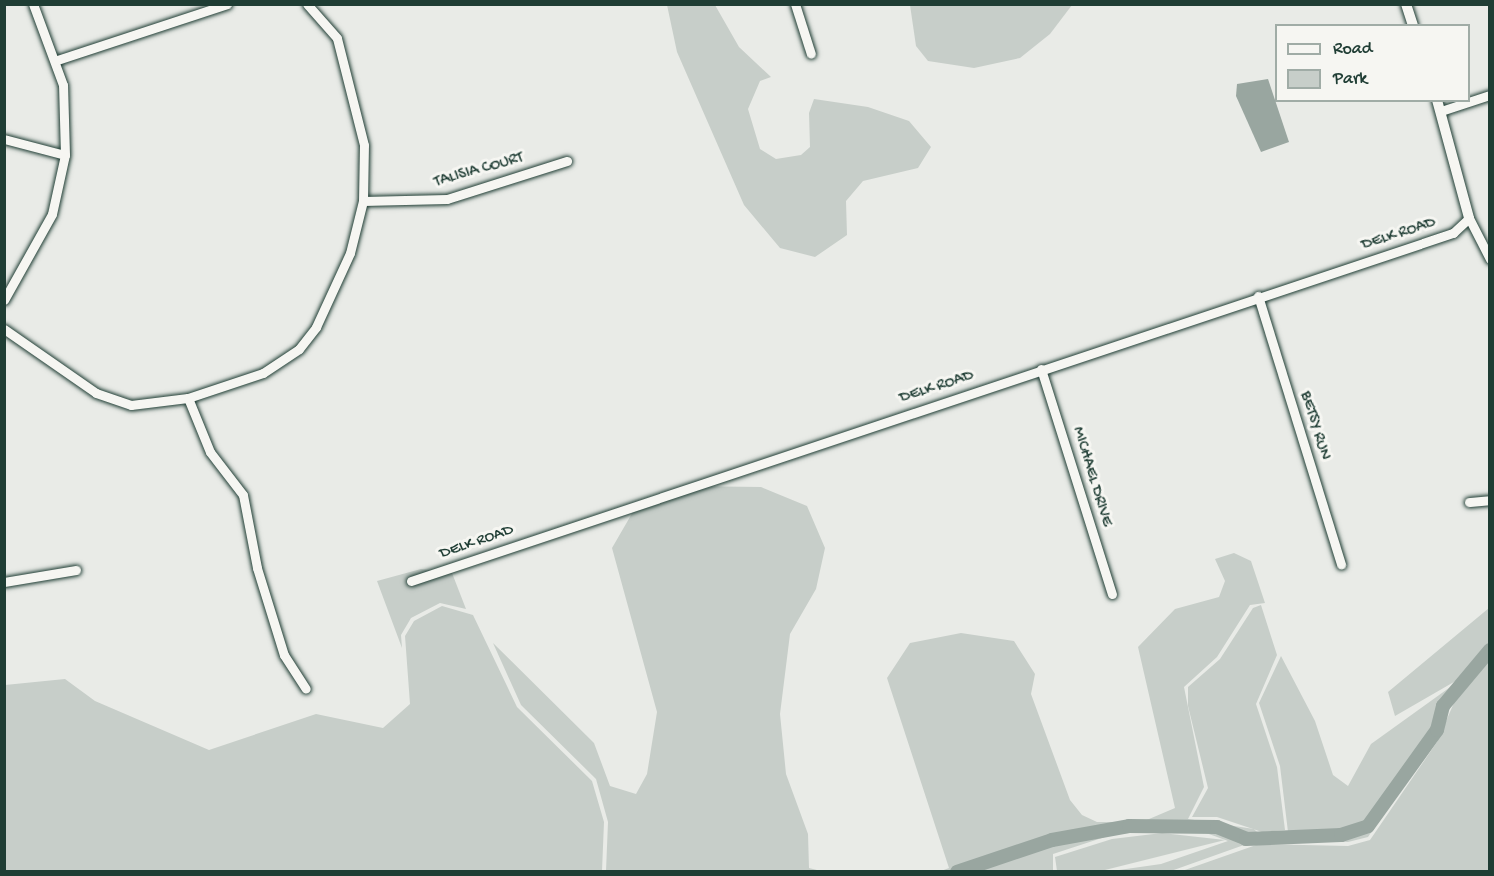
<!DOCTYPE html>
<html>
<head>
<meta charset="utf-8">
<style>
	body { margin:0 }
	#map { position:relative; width:1494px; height:876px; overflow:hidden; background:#e9ebe7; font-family:"Gochi Hand",sans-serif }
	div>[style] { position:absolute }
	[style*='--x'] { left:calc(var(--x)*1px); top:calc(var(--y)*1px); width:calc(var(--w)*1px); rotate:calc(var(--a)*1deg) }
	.green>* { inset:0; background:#c7cec9 }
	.water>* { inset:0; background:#99a6a0 }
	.river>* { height:14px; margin:-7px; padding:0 7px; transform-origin:7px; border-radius:7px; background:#99a6a0 }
	.roads { filter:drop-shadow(0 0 2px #1f3d34) drop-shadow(0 0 2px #1f3d34) }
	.minor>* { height:9px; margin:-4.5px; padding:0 4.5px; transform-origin:4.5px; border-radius:4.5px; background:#f6f6f2 }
	.tertiary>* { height:10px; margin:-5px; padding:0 5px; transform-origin:5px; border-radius:5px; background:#f6f6f2 }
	span { translate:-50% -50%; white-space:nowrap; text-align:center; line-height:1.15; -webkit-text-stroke:6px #f6f6f2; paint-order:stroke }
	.street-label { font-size:16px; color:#1f3d34 }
	.frame { position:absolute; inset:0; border:6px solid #1f3d34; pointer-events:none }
	.legend { position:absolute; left:1275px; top:24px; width:195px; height:78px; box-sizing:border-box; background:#f6f6f2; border:2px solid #a0aca6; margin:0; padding:8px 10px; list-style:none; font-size:18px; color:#1f3d34 }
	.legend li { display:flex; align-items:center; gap:12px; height:30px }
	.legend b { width:30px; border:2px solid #a0aca6 }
</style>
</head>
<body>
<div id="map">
	<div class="green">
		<i style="clip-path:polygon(667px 5px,715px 5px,739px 47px,771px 77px,760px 81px,748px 109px,760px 149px,776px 159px,801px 155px,810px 147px,809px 113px,814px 99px,868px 107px,909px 121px,931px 147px,918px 168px,863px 181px,846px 201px,847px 235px,815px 257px,780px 248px,744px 205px,677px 52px)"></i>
		<i style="clip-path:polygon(910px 5px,910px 4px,1072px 5px,1050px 34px,1020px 58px,974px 68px,928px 61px,916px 46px)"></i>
		<i style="clip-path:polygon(685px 486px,761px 487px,807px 506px,825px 548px,816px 589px,790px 634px,780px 714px,786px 774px,808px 834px,809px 868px,821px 871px,606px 871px,608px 822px,596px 779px,521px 705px,493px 643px,594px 743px,610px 786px,636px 794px,647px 774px,657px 712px,612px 548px,634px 510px)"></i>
		<i style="clip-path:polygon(1234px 553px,1251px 561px,1265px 603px,1250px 605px,1217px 657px,1184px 687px,1204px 787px,1188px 819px,1254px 829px,1261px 836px,1288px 832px,1280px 766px,1259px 703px,1281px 656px,1315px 721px,1333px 775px,1348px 786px,1371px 744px,1460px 680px,1434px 741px,1368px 837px,1348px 842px,1258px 840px,1171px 871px,1112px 871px,1161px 864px,1228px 841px,1198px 830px,1163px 829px,1111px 835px,1053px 854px,1053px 871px,941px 871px,949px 868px,887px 678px,910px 643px,961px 633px,1014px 641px,1035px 674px,1031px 694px,1070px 800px,1082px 815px,1097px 822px,1142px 822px,1175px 808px,1138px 647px,1175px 609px,1219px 597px,1225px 581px,1215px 559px)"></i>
		<i style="clip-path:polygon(421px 569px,452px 573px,466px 609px,440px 603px,411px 618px,401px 635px,402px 648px,377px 581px)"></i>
		<i style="clip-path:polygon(1261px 605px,1277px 655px,1256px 704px,1277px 767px,1285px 830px,1262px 832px,1217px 817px,1192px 817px,1208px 788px,1188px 706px,1188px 687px,1220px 659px,1253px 608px)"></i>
		<i style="clip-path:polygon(442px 606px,473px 615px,517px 707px,592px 781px,604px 822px,602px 871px,5px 871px,5px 685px,65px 679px,95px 701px,209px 750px,316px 714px,383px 728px,410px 704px,405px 636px,414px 621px)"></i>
		<i style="clip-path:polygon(1489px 608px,1489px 871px,1182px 871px,1259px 844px,1348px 846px,1370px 840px,1437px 742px,1466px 675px,1395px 716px,1388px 692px)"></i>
		<i style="clip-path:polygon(1162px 833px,1225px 840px,1101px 871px,1057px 871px,1055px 857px,1112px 839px)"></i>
	</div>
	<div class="water">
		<i style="clip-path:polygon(1268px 79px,1289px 142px,1261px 152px,1236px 96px,1237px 84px)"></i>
	</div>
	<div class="river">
		<i style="--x:957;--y:872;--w:100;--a:-18.6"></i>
		<i style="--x:1052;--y:840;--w:78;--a:-10.3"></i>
		<i style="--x:1129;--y:826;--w:88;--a:0.7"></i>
		<i style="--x:1217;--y:827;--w:31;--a:22"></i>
		<i style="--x:1246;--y:839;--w:95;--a:-2.4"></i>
		<i style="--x:1341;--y:835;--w:28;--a:-18"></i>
		<i style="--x:1368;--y:826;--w:118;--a:-54.3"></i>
		<i style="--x:1437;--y:730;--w:25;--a:-76"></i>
		<i style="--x:1443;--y:706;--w:73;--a:-50"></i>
	</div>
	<div class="roads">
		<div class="minor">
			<i style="--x:795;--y:4;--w:52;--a:72.3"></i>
			<i style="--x:57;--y:60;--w:179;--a:-18.2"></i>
			<i style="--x:1441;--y:111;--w:52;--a:-18.1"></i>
			<i style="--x:4;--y:139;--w:63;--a:14.7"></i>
			<i style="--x:363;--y:201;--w:84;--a:-1.4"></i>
			<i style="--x:447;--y:199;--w:126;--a:-17.6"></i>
			<i style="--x:1258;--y:296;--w:281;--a:72.8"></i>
			<i style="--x:4;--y:300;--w:98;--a:-60.8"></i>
			<i style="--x:52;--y:214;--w:60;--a:-77.6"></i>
			<i style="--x:65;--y:155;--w:70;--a:-91.6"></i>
			<i style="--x:63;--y:85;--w:86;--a:-110.3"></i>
			<i style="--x:4;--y:329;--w:112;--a:34.8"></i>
			<i style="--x:96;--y:393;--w:37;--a:19"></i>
			<i style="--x:131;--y:405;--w:57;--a:-7"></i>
			<i style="--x:188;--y:398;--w:79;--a:-18.4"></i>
			<i style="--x:263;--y:373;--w:43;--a:-33.7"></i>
			<i style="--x:299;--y:349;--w:28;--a:-52"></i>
			<i style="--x:316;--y:327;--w:81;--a:-65.3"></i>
			<i style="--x:350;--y:253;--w:54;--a:-76"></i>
			<i style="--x:363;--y:201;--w:56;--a:-89"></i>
			<i style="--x:364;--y:145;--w:110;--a:-104.2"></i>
			<i style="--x:337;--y:38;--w:45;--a:-131.4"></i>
			<i style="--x:1041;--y:369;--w:236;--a:72.5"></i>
			<i style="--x:188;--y:398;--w:58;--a:67.8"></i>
			<i style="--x:210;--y:452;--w:54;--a:52.5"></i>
			<i style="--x:243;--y:495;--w:74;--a:79.1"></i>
			<i style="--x:257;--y:568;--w:91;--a:72.8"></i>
			<i style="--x:284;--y:655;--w:40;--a:57.1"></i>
			<i style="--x:1469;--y:502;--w:21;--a:-5"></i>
			<i style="--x:411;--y:581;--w:1099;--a:-18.47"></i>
			<i style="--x:1453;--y:233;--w:22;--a:-43"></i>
			<i style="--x:1469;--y:218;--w:46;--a:62.9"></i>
			<i style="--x:4;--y:582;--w:73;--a:-9.5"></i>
		</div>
		<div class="tertiary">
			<i style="--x:1406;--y:4;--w:23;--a:72"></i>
			<i style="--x:1437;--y:100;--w:122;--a:74.8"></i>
		</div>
	</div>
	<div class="street-label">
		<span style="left:479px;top:171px;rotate:-16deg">TALISIA COURT</span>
		<span style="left:1399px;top:235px;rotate:-18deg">DELK ROAD</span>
		<span style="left:937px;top:388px;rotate:-18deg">DELK ROAD</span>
		<span style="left:1314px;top:426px;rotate:73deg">BETSY RUN</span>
		<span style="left:1091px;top:477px;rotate:73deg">MICHAEL DRIVE</span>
		<span style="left:477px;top:543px;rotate:-19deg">DELK ROAD</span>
	</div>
	<div class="frame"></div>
	<ul class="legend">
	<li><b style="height:8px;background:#f6f6f2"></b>Road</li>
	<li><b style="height:16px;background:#c7cec9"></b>Park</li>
	</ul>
</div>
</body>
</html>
